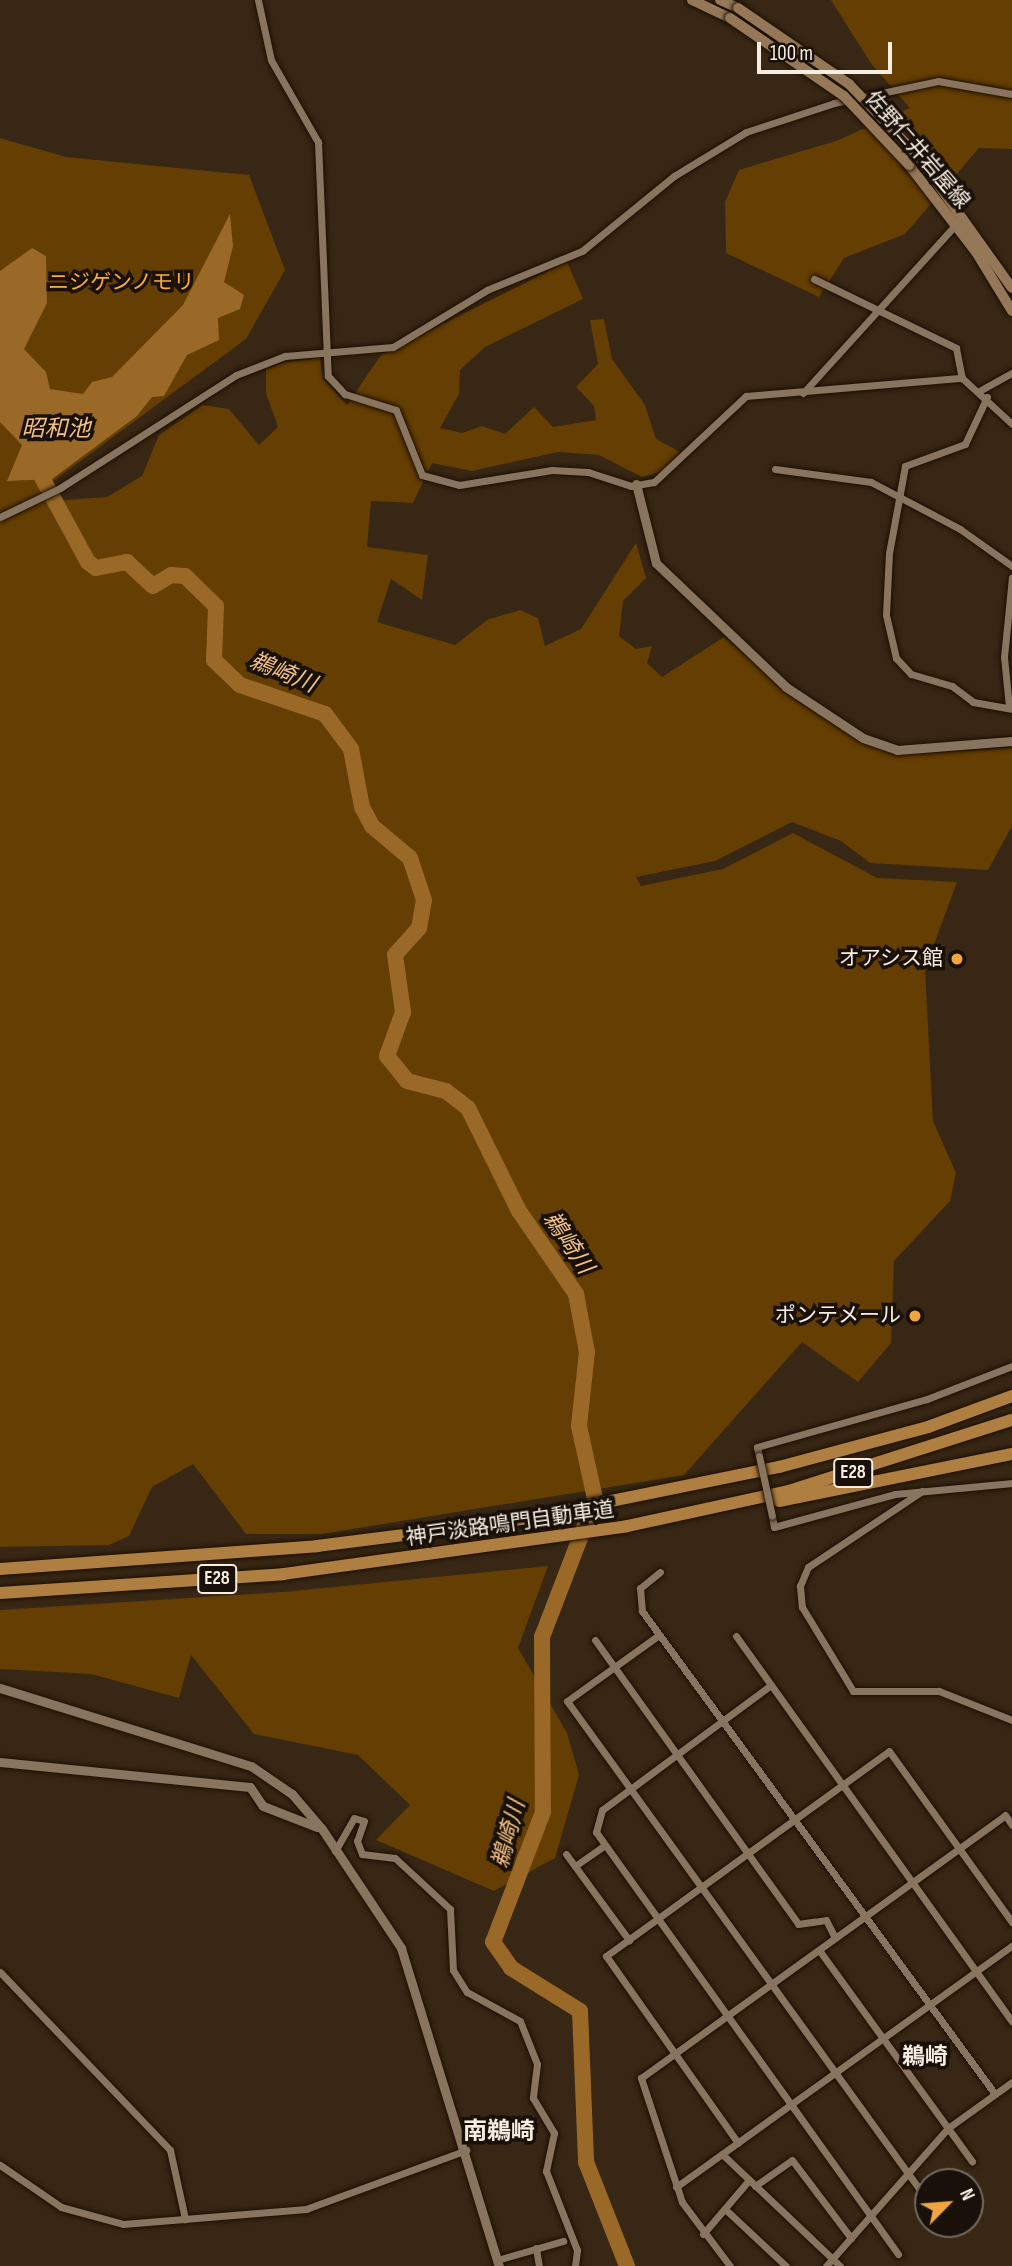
<!DOCTYPE html>
<html>
<head>
<meta charset="utf-8">
<style>
	body { margin:0 }
	#map { position:relative; width:1012px; height:2266px; overflow:hidden; background:#372714; font-family:"Sofia Sans Condensed","Noto Sans JP",sans-serif }
	div>[style] { position:absolute }
	[style*='--x'] { left:calc(var(--x)*1px); top:calc(var(--y)*1px); width:calc(var(--w)*1px); rotate:calc(var(--a)*1deg) }
	.green>* { inset:0; background:#643e02 }
	.water>* { inset:0; background:#9a6927 }
	.river>* { height:16px; margin:-8px; padding:0 8px; transform-origin:8px; border-radius:8px; background:#9a6927 }
	.roads { filter:drop-shadow(0 0 2px #1e0f00) drop-shadow(0 0 2px #1e0f00) }
	.minor>* { height:7px; margin:-3.5px; padding:0 3.5px; transform-origin:3.5px; border-radius:3.5px; background:#887560 }
	.tertiary>* { height:9px; margin:-4.5px; padding:0 4.5px; transform-origin:4.5px; border-radius:4.5px; background:#887560 }
	.secondary>* { height:10px; margin:-5px; padding:0 5px; transform-origin:5px; border-radius:5px; background:#947857 }
	.motorway>* { height:12px; margin:-6px; padding:0 6px; transform-origin:6px; border-radius:6px; background:#af7e41 }
	.bridges { filter:drop-shadow(0 0 2px #1e0f00) drop-shadow(0 0 2px #1e0f00) }
	.minor-bridge>* { height:7px; margin:-3.5px; padding:0 3.5px; transform-origin:3.5px; border-radius:3.5px; background:#887560 }
	.secondary-bridge>* { height:10px; margin:-5px; padding:0 5px; transform-origin:5px; border-radius:5px; background:#947857 }
	.dots>* { width:19px; height:19px; translate:-50% -50%; box-sizing:border-box; border:4px solid #191109; border-radius:50% }
	span { translate:-50% -50%; white-space:nowrap; text-align:center; line-height:1.15; -webkit-text-stroke:7px #191109; paint-order:stroke }
	.shield-label span { padding:2px 5px; background:#191109; border:2px solid; border-radius:5px; -webkit-text-stroke-width:0 }
	.shield-label { font-size:19px; color:#f8ede1; font-weight:700 }
	.street-label { font-size:21px; color:#f8ede1 }
	.park-label { font-size:21px; color:#feab35 }
	.poi-label { font-size:21px; color:#f8ede1 }
	.right { translate:-100% -50%; text-align:right }
	.water-label { font-size:23px; color:#f3c186; font-style:italic }
	.neighbourhood-label { font-size:23px; color:#f8ede1; font-weight:700 }
	.quarter-label { font-size:24px; color:#f8ede1; font-weight:700 }
	.north { position:absolute; left:914px; top:2168px; width:70px; height:70px; box-sizing:border-box; background:#191109; border:2px solid #72695f; border-radius:50%; rotate:65deg; font-size:19px; font-weight:700; line-height:28px; text-align:center; color:#f8ede1 }
	.north::after { content:''; display:block; margin:auto; width:24px; height:32px; background:#f1a540; clip-path:polygon(50% 0,100% 100%,50% 72%,0 100%) }
	.scale { position:absolute; left:757px; top:42px; width:135px; height:32px; box-sizing:border-box; border:4px solid #f8ede1; border-top:0; padding-left:9px; font-size:21px; line-height:24px; white-space:nowrap; color:#f8ede1; -webkit-text-stroke:5px #191109; paint-order:stroke }
</style>
</head>
<body>
<div id="map">
	<div class="green">
		<i style="clip-path:polygon(831px 0,1012px 0,1012px 149px,979px 148px,905px 234px,844px 258px,819px 297px,726px 253px,725px 202px,739px 170px,836px 141px,910px 108px,872px 65px)"></i>
		<i style="clip-path:polygon(0 138px,66px 157px,249px 175px,285px 270px,246px 339px,45px 487px,51px 501px,107px 497px,142px 476px,159px 435px,203px 405px,229px 409px,259px 445px,278px 427px,266px 393px,266px 369px,287px 362px,320px 358px,323px 379px,347px 405px,381px 355px,567px 262px,583px 299px,485px 347px,460px 370px,459px 394px,440px 428px,462px 433px,482px 426px,505px 434px,534px 407px,553px 427px,596px 420px,594px 406px,576px 387px,598px 364px,590px 320px,604px 319px,612px 359px,645px 405px,656px 439px,680px 452px,660px 472px,642px 477px,599px 455px,558px 452px,472px 471px,432px 463px,413px 503px,371px 501px,367px 547px,428px 555px,422px 600px,391px 579px,377px 622px,455px 645px,487px 620px,520px 610px,538px 618px,545px 646px,581px 629px,636px 543px,646px 578px,623px 601px,619px 636px,636px 649px,652px 646px,647px 663px,662px 677px,724px 637px,801px 704px,901px 755px,1012px 748px,1012px 826px,988px 870px,870px 863px,841px 841px,792px 822px,715px 861px,636px 877px,641px 886px,723px 869px,793px 833px,877px 878px,957px 882px,925px 969px,933px 1121px,956px 1173px,950px 1201px,894px 1261px,891px 1343px,858px 1382px,802px 1342px,684px 1475px,322px 1534px,246px 1534px,193px 1464px,152px 1487px,129px 1536px,109px 1545px,0 1547px)"></i>
		<i style="clip-path:polygon(548px 1566px,518px 1648px,567px 1733px,579px 1775px,555px 1858px,494px 1891px,376px 1840px,410px 1805px,358px 1755px,254px 1734px,191px 1655px,179px 1698px,91px 1674px,0 1669px,0 1610px,283px 1592px)"></i>
	</div>
	<div class="water">
		<i style="clip-path:polygon(230px 214px,233px 246px,224px 282px,244px 295px,240px 309px,218px 318px,219px 340px,187px 355px,164px 396px,152px 397px,137px 416px,52px 479px,7px 481px,22px 445px,0 422px,0 271px,32px 248px,46px 256px,47px 303px,24px 349px,46px 372px,50px 389px,83px 394px,92px 382px,112px 377px,183px 305px)"></i>
	</div>
	<div class="river">
		<i style="--x:40;--y:474;--w:100;--a:61.4"></i>
		<i style="--x:88;--y:562;--w:10;--a:37"></i>
		<i style="--x:96;--y:568;--w:32;--a:-11"></i>
		<i style="--x:127;--y:562;--w:35;--a:43"></i>
		<i style="--x:153;--y:586;--w:21;--a:-31"></i>
		<i style="--x:171;--y:575;--w:14;--a:4"></i>
		<i style="--x:185;--y:576;--w:43;--a:44.1"></i>
		<i style="--x:216;--y:606;--w:54;--a:92.1"></i>
		<i style="--x:214;--y:660;--w:36;--a:44"></i>
		<i style="--x:240;--y:685;--w:90;--a:18.8"></i>
		<i style="--x:325;--y:714;--w:44;--a:53.4"></i>
		<i style="--x:351;--y:749;--w:59;--a:79.3"></i>
		<i style="--x:362;--y:807;--w:21;--a:62"></i>
		<i style="--x:372;--y:826;--w:50;--a:40.1"></i>
		<i style="--x:410;--y:858;--w:44;--a:71.6"></i>
		<i style="--x:424;--y:900;--w:28;--a:100"></i>
		<i style="--x:419;--y:928;--w:36;--a:132"></i>
		<i style="--x:395;--y:955;--w:58;--a:82"></i>
		<i style="--x:403;--y:1012;--w:47;--a:110"></i>
		<i style="--x:387;--y:1056;--w:32;--a:51"></i>
		<i style="--x:407;--y:1081;--w:40;--a:14.4"></i>
		<i style="--x:446;--y:1091;--w:28;--a:38"></i>
		<i style="--x:468;--y:1108;--w:115;--a:63.7"></i>
		<i style="--x:519;--y:1211;--w:101;--a:55.5"></i>
		<i style="--x:576;--y:1294;--w:59;--a:79.3"></i>
		<i style="--x:587;--y:1352;--w:74;--a:96.2"></i>
		<i style="--x:579;--y:1426;--w:75;--a:77.6"></i>
		<i style="--x:595;--y:1499;--w:148;--a:111"></i>
		<i style="--x:542;--y:1637;--w:175;--a:89.7"></i>
		<i style="--x:543;--y:1812;--w:139;--a:111"></i>
		<i style="--x:493;--y:1942;--w:32;--a:55"></i>
		<i style="--x:511;--y:1968;--w:81;--a:31.9"></i>
		<i style="--x:580;--y:2011;--w:151;--a:87.7"></i>
		<i style="--x:586;--y:2162;--w:112;--a:68.5"></i>
	</div>
	<div class="roads">
		<div class="minor">
			<i style="--x:258;--y:0;--w:61;--a:77.8"></i>
			<i style="--x:271;--y:60;--w:95;--a:60.2"></i>
			<i style="--x:318;--y:142;--w:234;--a:87.6"></i>
			<i style="--x:328;--y:376;--w:25;--a:47"></i>
			<i style="--x:345;--y:394;--w:53;--a:17.4"></i>
			<i style="--x:396;--y:410;--w:70;--a:68.2"></i>
			<i style="--x:422;--y:475;--w:38;--a:15"></i>
			<i style="--x:459;--y:485;--w:94;--a:-9.2"></i>
			<i style="--x:552;--y:470;--w:36;--a:3"></i>
			<i style="--x:588;--y:472;--w:45;--a:18"></i>
			<i style="--x:631;--y:486;--w:23;--a:-10"></i>
			<i style="--x:654;--y:482;--w:126;--a:-43.1"></i>
			<i style="--x:746;--y:396;--w:217;--a:-4.8"></i>
			<i style="--x:962;--y:378;--w:68;--a:42.6"></i>
			<i style="--x:814;--y:279;--w:158;--a:25.9"></i>
			<i style="--x:956;--y:348;--w:31;--a:79"></i>
			<i style="--x:981;--y:390;--w:35;--a:-29"></i>
			<i style="--x:803;--y:393;--w:228;--a:-47.8"></i>
			<i style="--x:987;--y:397;--w:52;--a:115.1"></i>
			<i style="--x:965;--y:444;--w:64;--a:159.9"></i>
			<i style="--x:905;--y:466;--w:88;--a:100.4"></i>
			<i style="--x:889;--y:553;--w:62;--a:92.8"></i>
			<i style="--x:886;--y:615;--w:44;--a:76.9"></i>
			<i style="--x:896;--y:658;--w:22;--a:47"></i>
			<i style="--x:911;--y:674;--w:43;--a:16.3"></i>
			<i style="--x:952;--y:686;--w:26;--a:37"></i>
			<i style="--x:973;--y:702;--w:40;--a:10"></i>
			<i style="--x:775;--y:469;--w:97;--a:7.7"></i>
			<i style="--x:871;--y:482;--w:101;--a:27.8"></i>
			<i style="--x:960;--y:529;--w:64;--a:35.4"></i>
			<i style="--x:0;--y:517;--w:67;--a:-25.8"></i>
			<i style="--x:60;--y:488;--w:209;--a:-32.7"></i>
			<i style="--x:236;--y:375;--w:53;--a:-21.2"></i>
			<i style="--x:285;--y:356;--w:108;--a:-4.8"></i>
			<i style="--x:393;--y:347;--w:110;--a:-31.2"></i>
			<i style="--x:487;--y:290;--w:103;--a:-22.3"></i>
			<i style="--x:582;--y:251;--w:119;--a:-39.2"></i>
			<i style="--x:674;--y:176;--w:84;--a:-31.4"></i>
			<i style="--x:746;--y:132;--w:93;--a:-18.2"></i>
			<i style="--x:834;--y:103;--w:106;--a:-11.9"></i>
			<i style="--x:938;--y:81;--w:75;--a:10"></i>
			<i style="--x:1009;--y:707;--w:50;--a:-95.7"></i>
			<i style="--x:1004;--y:657;--w:80;--a:-84.3"></i>
			<i style="--x:759;--y:1456;--w:9;--a:-103"></i>
			<i style="--x:757;--y:1447;--w:177;--a:-15.8"></i>
			<i style="--x:927;--y:1399;--w:91;--a:-21.2"></i>
			<i style="--x:922;--y:1491;--w:137;--a:146.3"></i>
			<i style="--x:808;--y:1567;--w:21;--a:113"></i>
			<i style="--x:800;--y:1586;--w:21;--a:85"></i>
			<i style="--x:802;--y:1607;--w:98;--a:58.7"></i>
			<i style="--x:853;--y:1691;--w:86;--a:0"></i>
			<i style="--x:939;--y:1691;--w:79;--a:21.7"></i>
			<i style="--x:772;--y:1516;--w:11;--a:80"></i>
			<i style="--x:774;--y:1527;--w:125;--a:-15.3"></i>
			<i style="--x:895;--y:1494;--w:118;--a:-5.4"></i>
			<i style="--x:660;--y:1572;--w:26;--a:141"></i>
			<i style="--x:640;--y:1588;--w:23;--a:85"></i>
			<i style="--x:642;--y:1611;--w:598;--a:53.84"></i>
			<i style="--x:659;--y:1635;--w:113;--a:144.3"></i>
			<i style="--x:567;--y:1701;--w:617;--a:54.17"></i>
			<i style="--x:736;--y:1636;--w:474;--a:54.4"></i>
			<i style="--x:595;--y:1640;--w:349;--a:54.4"></i>
			<i style="--x:798;--y:1924;--w:28;--a:-8"></i>
			<i style="--x:826;--y:1920;--w:20;--a:63"></i>
			<i style="--x:771;--y:1685;--w:210;--a:143.5"></i>
			<i style="--x:602;--y:1810;--w:23;--a:105"></i>
			<i style="--x:596;--y:1832;--w:519;--a:54.41"></i>
			<i style="--x:335;--y:1851;--w:38;--a:-60"></i>
			<i style="--x:354;--y:1818;--w:10;--a:17"></i>
			<i style="--x:364;--y:1821;--w:21;--a:109"></i>
			<i style="--x:357;--y:1841;--w:14;--a:69"></i>
			<i style="--x:362;--y:1854;--w:33;--a:7"></i>
			<i style="--x:395;--y:1858;--w:75;--a:42.8"></i>
			<i style="--x:450;--y:1909;--w:61;--a:87.2"></i>
			<i style="--x:453;--y:1970;--w:26;--a:58"></i>
			<i style="--x:467;--y:1992;--w:60;--a:28.7"></i>
			<i style="--x:520;--y:2021;--w:46;--a:68.4"></i>
			<i style="--x:537;--y:2064;--w:34;--a:97"></i>
			<i style="--x:533;--y:2098;--w:41;--a:59"></i>
			<i style="--x:554;--y:2133;--w:39;--a:102"></i>
			<i style="--x:546;--y:2171;--w:85;--a:68.6"></i>
			<i style="--x:577;--y:2250;--w:16;--a:97"></i>
			<i style="--x:566;--y:1854;--w:107;--a:53.8"></i>
			<i style="--x:575;--y:1866;--w:33;--a:-35"></i>
			<i style="--x:819;--y:1950;--w:261;--a:54.1"></i>
			<i style="--x:0;--y:1972;--w:246;--a:46.3"></i>
			<i style="--x:170;--y:2150;--w:71;--a:77.7"></i>
			<i style="--x:738;--y:2143;--w:229;--a:-125.2"></i>
			<i style="--x:606;--y:1956;--w:349;--a:-35.9"></i>
			<i style="--x:889;--y:1751;--w:211;--a:54.3"></i>
			<i style="--x:722;--y:2154;--w:163;--a:43.5"></i>
			<i style="--x:0;--y:2165;--w:74;--a:34.5"></i>
			<i style="--x:61;--y:2207;--w:64;--a:15.3"></i>
			<i style="--x:123;--y:2224;--w:184;--a:-4.7"></i>
			<i style="--x:306;--y:2209;--w:171;--a:-20.2"></i>
			<i style="--x:755;--y:2186;--w:45;--a:-35.1"></i>
			<i style="--x:792;--y:2160;--w:98;--a:52.9"></i>
			<i style="--x:676;--y:2187;--w:413;--a:-35.7"></i>
			<i style="--x:725;--y:2209;--w:83;--a:43.1"></i>
			<i style="--x:703;--y:2234;--w:71;--a:-49.6"></i>
			<i style="--x:536;--y:2248;--w:18;--a:81"></i>
			<i style="--x:497;--y:2260;--w:69;--a:-16.1"></i>
			<i style="--x:730;--y:2266;--w:80;--a:-126.9"></i>
			<i style="--x:682;--y:2202;--w:131;--a:-108.3"></i>
			<i style="--x:641;--y:2078;--w:449;--a:-35.8"></i>
			<i style="--x:1005;--y:1815;--w:12;--a:55"></i>
			<i style="--x:826;--y:2266;--w:184;--a:-48.5"></i>
			<i style="--x:948;--y:2128;--w:79;--a:-35.7"></i>
		</div>
		<div class="tertiary">
			<i style="--x:636;--y:484;--w:81;--a:75.8"></i>
			<i style="--x:656;--y:563;--w:180;--a:43.6"></i>
			<i style="--x:786;--y:687;--w:92;--a:33.5"></i>
			<i style="--x:863;--y:738;--w:36;--a:19"></i>
			<i style="--x:897;--y:750;--w:115;--a:-4.5"></i>
			<i style="--x:0;--y:1688;--w:263;--a:17.3"></i>
			<i style="--x:251;--y:1766;--w:50;--a:34.3"></i>
			<i style="--x:292;--y:1794;--w:46;--a:49.4"></i>
			<i style="--x:322;--y:1829;--w:143;--a:56.4"></i>
			<i style="--x:401;--y:1948;--w:333;--a:72.9"></i>
			<i style="--x:0;--y:1762;--w:251;--a:5.7"></i>
			<i style="--x:250;--y:1787;--w:23;--a:56"></i>
			<i style="--x:263;--y:1806;--w:58;--a:21.3"></i>
		</div>
		<div class="secondary">
			<i style="--x:692;--y:0;--w:42;--a:25.3"></i>
			<i style="--x:720;--y:0;--w:20;--a:24"></i>
			<i style="--x:917;--y:155;--w:163;--a:54.5"></i>
			<i style="--x:909;--y:165;--w:110;--a:52.4"></i>
			<i style="--x:976;--y:252;--w:69;--a:58.6"></i>
		</div>
		<div class="motorway">
			<i style="--x:779;--y:1501;--w:238;--a:-11.4"></i>
			<i style="--x:0;--y:1569;--w:318;--a:-4.1"></i>
			<i style="--x:317;--y:1546;--w:193;--a:-7.2"></i>
			<i style="--x:508;--y:1522;--w:277;--a:-11.5"></i>
			<i style="--x:779;--y:1467;--w:154;--a:-15"></i>
			<i style="--x:928;--y:1427;--w:90;--a:-20.3"></i>
			<i style="--x:0;--y:1593;--w:284;--a:-3.8"></i>
			<i style="--x:283;--y:1574;--w:347;--a:-7.9"></i>
			<i style="--x:627;--y:1526;--w:166;--a:-12.2"></i>
			<i style="--x:789;--y:1491;--w:234;--a:-17.7"></i>
		</div>
	</div>
	<div class="bridges">
		<div class="minor-bridge">
			<i style="--x:759;--y:1456;--w:61;--a:77.8"></i>
		</div>
		<div class="secondary-bridge">
			<i style="--x:738;--y:8;--w:135;--a:34.4"></i>
			<i style="--x:849;--y:84;--w:98;--a:46.2"></i>
			<i style="--x:730;--y:18;--w:138;--a:34.4"></i>
			<i style="--x:844;--y:96;--w:95;--a:46.7"></i>
		</div>
	</div>
	<div class="dots">
		<i style="left:957px;top:959px;background:#f1a540"></i>
		<i style="left:915px;top:1316px;background:#f1a540"></i>
	</div>
	<div class="shield-label">
		<span style="left:853px;top:1473px">E28</span>
		<span style="left:217px;top:1579px">E28</span>
	</div>
	<div class="street-label">
		<span style="left:917px;top:150px;rotate:49deg">佐野仁井岩屋線</span>
		<span style="left:510px;top:1524px;rotate:-8deg">神戸淡路鳴門自動車道</span>
	</div>
	<div class="park-label">
		<span style="left:121px;top:283px">ニジゲンノモリ</span>
	</div>
	<div class="poi-label">
		<span class="right" style="left:943px;top:959px">オアシス館</span>
		<span class="right" style="left:901px;top:1316px">ポンテメール</span>
	</div>
	<div class="water-label">
		<span style="left:56px;top:429px">昭和池</span>
		<span style="left:283px;top:673px;rotate:22deg">鵜崎川</span>
		<span style="left:568px;top:1243px;rotate:56deg">鵜崎川</span>
		<span style="left:509px;top:1834px;rotate:-75deg">鵜崎川</span>
	</div>
	<div class="neighbourhood-label">
		<span style="left:925px;top:2057px">鵜崎</span>
	</div>
	<div class="quarter-label">
		<span style="left:499px;top:2132px">南鵜崎</span>
	</div>
	<div class="north">N</div>
	<div class="scale">100 m</div>
</div>
</body>
</html>
